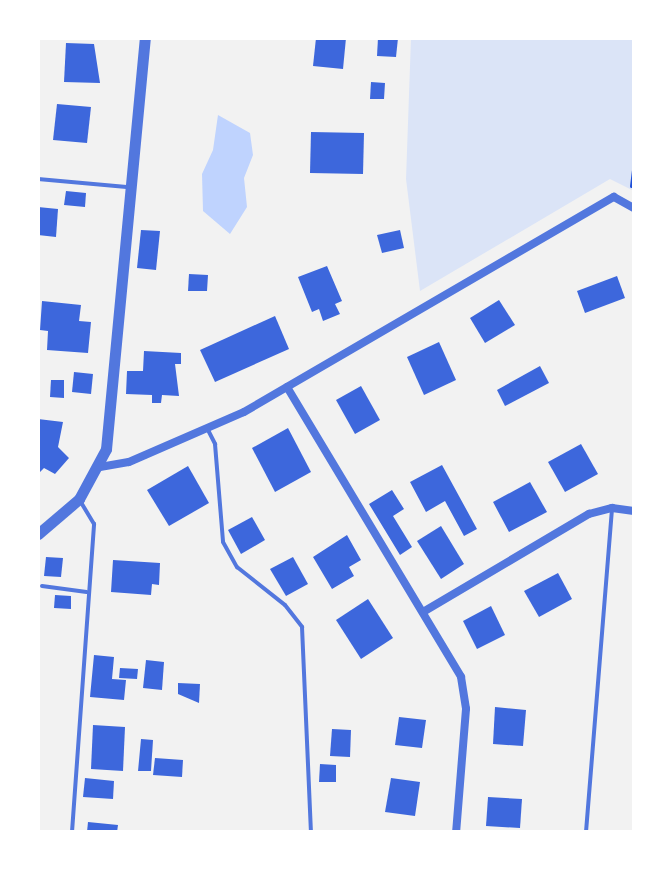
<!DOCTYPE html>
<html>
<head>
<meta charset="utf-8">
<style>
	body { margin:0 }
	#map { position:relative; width:672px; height:870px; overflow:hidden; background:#f2f2f2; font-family:"DM Sans",sans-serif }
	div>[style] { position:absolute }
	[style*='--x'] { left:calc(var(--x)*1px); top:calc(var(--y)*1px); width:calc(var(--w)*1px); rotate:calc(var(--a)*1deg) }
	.green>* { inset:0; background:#dbe4f7 }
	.water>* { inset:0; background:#bfd3fe }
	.building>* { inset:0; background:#3d67dc }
	.path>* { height:3px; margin:-1.5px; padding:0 1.5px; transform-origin:1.5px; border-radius:1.5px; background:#1d4ed8 }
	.service>* { height:4px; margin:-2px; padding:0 2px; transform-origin:2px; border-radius:2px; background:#5277de }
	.minor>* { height:8px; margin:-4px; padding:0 4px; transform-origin:4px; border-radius:4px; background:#5277de }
	.tertiary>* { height:11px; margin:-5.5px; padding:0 5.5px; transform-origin:5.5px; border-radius:5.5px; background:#5277de }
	span { translate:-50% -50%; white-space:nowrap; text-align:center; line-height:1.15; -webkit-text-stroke:6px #fff; paint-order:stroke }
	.frame { position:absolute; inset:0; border:40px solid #fff; pointer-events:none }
</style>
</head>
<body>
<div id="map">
	<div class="green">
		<i style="clip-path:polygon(411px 38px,634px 38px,634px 191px,610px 179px,420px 291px,406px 179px)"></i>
	</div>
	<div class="water">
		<i style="clip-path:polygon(218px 115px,250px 133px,253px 155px,244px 178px,247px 207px,230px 234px,203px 211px,202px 174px,213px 150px)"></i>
	</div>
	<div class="building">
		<i style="clip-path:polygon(316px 38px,346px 38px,343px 69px,313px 66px)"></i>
		<i style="clip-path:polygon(378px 38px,398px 38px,396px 57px,377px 56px)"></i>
		<i style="clip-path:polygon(66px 43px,94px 44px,100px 83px,64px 82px)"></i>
		<i style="clip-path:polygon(371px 82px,385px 83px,384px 99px,370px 99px)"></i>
		<i style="clip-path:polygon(57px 104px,91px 107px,87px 143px,53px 140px)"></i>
		<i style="clip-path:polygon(311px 132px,364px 133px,363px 174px,310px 173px)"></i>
		<i style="clip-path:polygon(66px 191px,86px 193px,85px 207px,64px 205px)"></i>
		<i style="clip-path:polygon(38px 207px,58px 209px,56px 237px,38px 235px)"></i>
		<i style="clip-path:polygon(141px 230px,160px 231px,156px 270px,137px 268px)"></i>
		<i style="clip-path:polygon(400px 230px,404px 248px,382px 253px,377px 235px)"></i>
		<i style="clip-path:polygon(327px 266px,342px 301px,335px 304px,340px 314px,323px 321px,319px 309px,312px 312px,298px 277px)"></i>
		<i style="clip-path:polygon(189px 274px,208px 275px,207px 291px,188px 291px)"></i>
		<i style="clip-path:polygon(617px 276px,625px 298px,585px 313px,577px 291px)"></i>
		<i style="clip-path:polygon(499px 300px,515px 325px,485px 343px,470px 318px)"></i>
		<i style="clip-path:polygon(42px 301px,81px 305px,79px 321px,91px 322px,88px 353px,47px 350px,48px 331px,40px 330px)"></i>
		<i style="clip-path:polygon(275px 316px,289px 349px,215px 382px,200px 350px)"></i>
		<i style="clip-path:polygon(439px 342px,456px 380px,424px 395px,407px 357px)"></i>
		<i style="clip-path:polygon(144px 351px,181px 353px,181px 364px,175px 364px,179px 396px,162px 395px,161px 403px,152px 403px,152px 395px,126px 394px,127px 371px,143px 371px)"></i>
		<i style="clip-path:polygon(540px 366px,549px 383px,505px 406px,497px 390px)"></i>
		<i style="clip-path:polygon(74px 372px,93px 374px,91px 394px,72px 392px)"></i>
		<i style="clip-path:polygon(51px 380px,64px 380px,64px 398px,50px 397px)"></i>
		<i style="clip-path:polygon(361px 386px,380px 420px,355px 434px,336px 400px)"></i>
		<i style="clip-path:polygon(38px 419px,63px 422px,58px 447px,69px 458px,55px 474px,44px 468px,38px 474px)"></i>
		<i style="clip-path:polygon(288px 428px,311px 472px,275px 492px,252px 448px)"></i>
		<i style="clip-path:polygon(581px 444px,598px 474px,565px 492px,548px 462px)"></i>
		<i style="clip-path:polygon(442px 465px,477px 529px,464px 536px,445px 501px,426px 512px,410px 482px)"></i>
		<i style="clip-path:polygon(188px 466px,209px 503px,169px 526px,147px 490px)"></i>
		<i style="clip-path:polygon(530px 482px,547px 512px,509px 532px,493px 502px)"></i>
		<i style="clip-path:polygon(392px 490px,404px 509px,393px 516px,412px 547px,400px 555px,369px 504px)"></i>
		<i style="clip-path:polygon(252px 517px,265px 540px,241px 554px,228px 530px)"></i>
		<i style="clip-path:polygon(441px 526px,464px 564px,441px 579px,417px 541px)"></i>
		<i style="clip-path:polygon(347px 535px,361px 560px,349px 567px,354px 576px,332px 589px,313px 557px)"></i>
		<i style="clip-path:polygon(46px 557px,63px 558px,61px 577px,44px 576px)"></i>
		<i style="clip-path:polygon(293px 557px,308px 584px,286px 596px,270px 569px)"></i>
		<i style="clip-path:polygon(113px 560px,160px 563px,159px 585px,152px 584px,151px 595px,111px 592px)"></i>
		<i style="clip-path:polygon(558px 573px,572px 599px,539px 617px,524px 591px)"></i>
		<i style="clip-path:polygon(55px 595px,71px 596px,71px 609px,54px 608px)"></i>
		<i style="clip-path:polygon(368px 599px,393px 638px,361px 659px,336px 620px)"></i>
		<i style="clip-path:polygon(491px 606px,505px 635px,477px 649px,463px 621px)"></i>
		<i style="clip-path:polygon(94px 655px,114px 657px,112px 679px,126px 680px,124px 700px,90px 697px)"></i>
		<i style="clip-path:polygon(146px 660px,164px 662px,162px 690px,143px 688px)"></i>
		<i style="clip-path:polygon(120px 668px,138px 669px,137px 679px,119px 678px)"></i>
		<i style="clip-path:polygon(178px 683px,200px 684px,199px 703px,178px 694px)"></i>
		<i style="clip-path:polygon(495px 707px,526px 710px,523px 746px,493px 744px)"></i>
		<i style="clip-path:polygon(399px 717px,426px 720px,422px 748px,395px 745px)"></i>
		<i style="clip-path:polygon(93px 725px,125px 727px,123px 771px,91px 769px)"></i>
		<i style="clip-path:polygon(332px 729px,351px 730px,350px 757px,330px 756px)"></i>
		<i style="clip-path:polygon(141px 739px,153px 740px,151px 771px,138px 771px)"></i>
		<i style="clip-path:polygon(155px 758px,183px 760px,182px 777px,153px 775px)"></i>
		<i style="clip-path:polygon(320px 764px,336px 765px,336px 782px,319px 782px)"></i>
		<i style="clip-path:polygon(85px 778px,114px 781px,113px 799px,83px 797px)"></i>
		<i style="clip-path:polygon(391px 778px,420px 782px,415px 816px,385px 812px)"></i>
		<i style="clip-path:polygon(488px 797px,522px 799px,520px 828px,486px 826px)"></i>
		<i style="clip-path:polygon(88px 822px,118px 825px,117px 832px,87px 832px)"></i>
	</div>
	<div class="path">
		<i style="--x:631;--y:186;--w:23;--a:-83"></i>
	</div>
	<div class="service">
		<i style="--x:38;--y:179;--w:89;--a:5.1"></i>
		<i style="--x:208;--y:430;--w:16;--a:63"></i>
		<i style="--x:215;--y:444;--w:98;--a:85.3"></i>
		<i style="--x:223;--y:542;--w:29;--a:61"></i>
		<i style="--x:237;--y:567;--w:61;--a:38.4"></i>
		<i style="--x:285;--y:605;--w:28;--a:52"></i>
		<i style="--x:302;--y:627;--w:205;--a:87.5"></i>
		<i style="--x:42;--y:586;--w:45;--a:7.6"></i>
		<i style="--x:72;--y:832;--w:309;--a:-85.9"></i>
		<i style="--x:94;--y:524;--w:27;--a:-121"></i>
		<i style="--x:586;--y:832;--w:323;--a:-85.4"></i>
	</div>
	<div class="minor">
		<i style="--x:287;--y:387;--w:338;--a:59"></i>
		<i style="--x:461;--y:677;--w:32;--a:81"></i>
		<i style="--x:466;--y:709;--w:123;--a:94.6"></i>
		<i style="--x:100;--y:467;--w:29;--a:-10"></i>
		<i style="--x:129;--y:462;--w:125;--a:-23.5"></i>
		<i style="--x:244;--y:412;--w:428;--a:-30.2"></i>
		<i style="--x:614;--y:197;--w:23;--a:29"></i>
		<i style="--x:423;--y:612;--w:193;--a:-30.6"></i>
		<i style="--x:589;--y:514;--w:24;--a:-15"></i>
		<i style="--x:612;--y:508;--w:22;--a:8"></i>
	</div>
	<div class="tertiary">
		<i style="--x:38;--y:534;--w:54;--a:-40.5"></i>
		<i style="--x:79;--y:499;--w:57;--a:-61.6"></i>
		<i style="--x:106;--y:449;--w:413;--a:-84.6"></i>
	</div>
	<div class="frame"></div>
</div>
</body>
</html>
